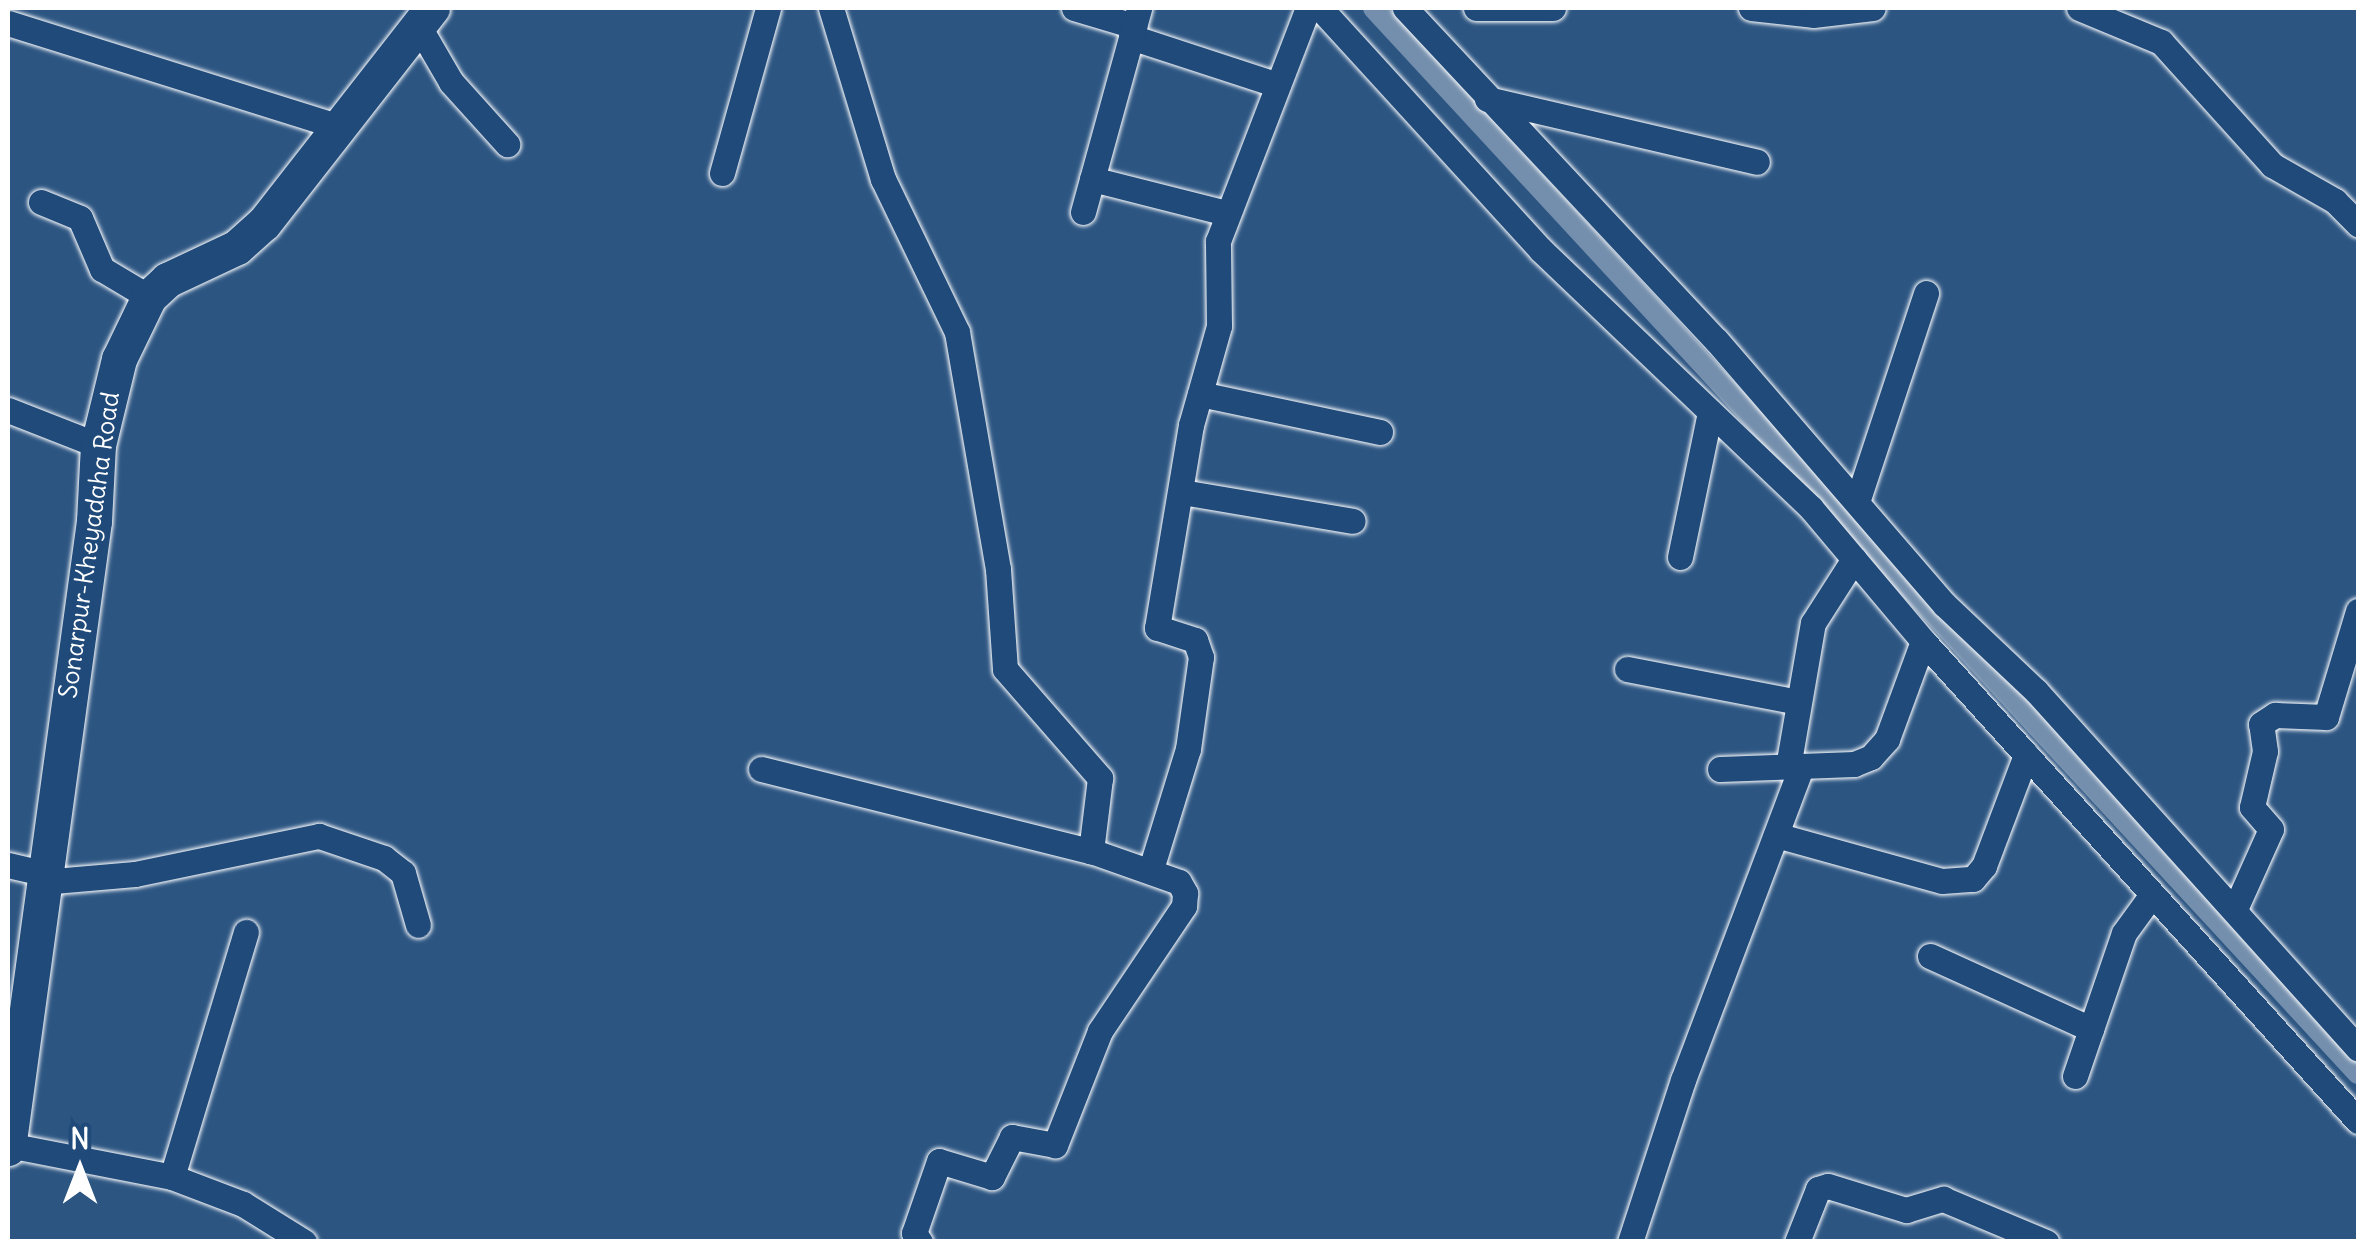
<!DOCTYPE html>
<html>
<head>
<meta charset="utf-8">
<style>
	body { margin:0 }
	#map { position:relative; width:2366px; height:1249px; overflow:hidden; background:#2c5582; font-family:Delius,sans-serif }
	div>[style] { position:absolute }
	[style*='--x'] { left:calc(var(--x)*1px); top:calc(var(--y)*1px); width:calc(var(--w)*1px); rotate:calc(var(--a)*1deg) }
	.canal>* { height:22px; margin:-11px; padding:0 11px; transform-origin:11px; border-radius:11px; background:#748fad }
	.roads { filter:drop-shadow(0 0 2px #fff) drop-shadow(0 0 2px #fff) }
	.street>* { height:25px; margin:-12.5px; padding:0 12.5px; transform-origin:12.5px; border-radius:12.5px; background:#1f4a7a }
	.secondary>* { height:35px; margin:-17.5px; padding:0 17.5px; transform-origin:17.5px; border-radius:17.5px; background:#1f4a7a }
	span { translate:-50% -50%; white-space:nowrap; text-align:center; line-height:1.15; -webkit-text-stroke:8px #1f4a7a; paint-order:stroke }
	.street-label { font-size:25px; color:#fff }
	.frame { position:absolute; inset:0; border:10px solid #fff; pointer-events:none }
	.north { position:absolute; left:30px; top:1119px; width:100px; height:100px; -webkit-text-stroke:8px #1f4a7a; paint-order:stroke; rotate:0deg; font-size:28px; font-weight:700; line-height:40px; text-align:center; color:#fff }
	.north::after { content:''; display:block; margin:auto; width:35px; height:45px; background:#fff; clip-path:polygon(50% 0,100% 100%,50% 72%,0 100%) }
</style>
</head>
<body>
<div id="map">
	<div class="canal">
		<i style="--x:1374;--y:8;--w:1450;--a:47.26"></i>
	</div>
	<div class="roads">
		<div class="street">
			<i style="--x:831;--y:8;--w:179;--a:73.1"></i>
			<i style="--x:883;--y:179;--w:170;--a:64.2"></i>
			<i style="--x:957;--y:332;--w:241;--a:80.2"></i>
			<i style="--x:998;--y:569;--w:100;--a:86"></i>
			<i style="--x:1005;--y:669;--w:145;--a:48.9"></i>
			<i style="--x:1100;--y:778;--w:74;--a:97"></i>
			<i style="--x:1091;--y:851;--w:93;--a:19.4"></i>
			<i style="--x:1179;--y:882;--w:13;--a:61"></i>
			<i style="--x:1185;--y:893;--w:13;--a:94"></i>
			<i style="--x:1184;--y:906;--w:151;--a:123.9"></i>
			<i style="--x:1100;--y:1031;--w:123;--a:111.5"></i>
			<i style="--x:1055;--y:1145;--w:44;--a:-169.5"></i>
			<i style="--x:1012;--y:1137;--w:45;--a:116.6"></i>
			<i style="--x:992;--y:1177;--w:55;--a:-163.2"></i>
			<i style="--x:939;--y:1161;--w:76;--a:109.1"></i>
			<i style="--x:914;--y:1233;--w:11;--a:56"></i>
			<i style="--x:1074;--y:8;--w:63;--a:16.7"></i>
			<i style="--x:1320;--y:8;--w:328;--a:47.6"></i>
			<i style="--x:1541;--y:250;--w:373;--a:43.7"></i>
			<i style="--x:1811;--y:508;--w:174;--a:49.9"></i>
			<i style="--x:1923;--y:641;--w:648;--a:47.82"></i>
			<i style="--x:1405;--y:8;--w:455;--a:46.9"></i>
			<i style="--x:1716;--y:340;--w:350;--a:49.2"></i>
			<i style="--x:1945;--y:605;--w:125;--a:43.4"></i>
			<i style="--x:2036;--y:691;--w:481;--a:48"></i>
			<i style="--x:1476;--y:8;--w:77;--a:0"></i>
			<i style="--x:1751;--y:8;--w:62;--a:6.4"></i>
			<i style="--x:1813;--y:15;--w:60;--a:-6.7"></i>
			<i style="--x:2079;--y:8;--w:89;--a:22.5"></i>
			<i style="--x:2161;--y:42;--w:166;--a:47.9"></i>
			<i style="--x:2272;--y:165;--w:73;--a:29.7"></i>
			<i style="--x:2335;--y:201;--w:33;--a:45"></i>
			<i style="--x:8;--y:23;--w:345;--a:17.4"></i>
			<i style="--x:418;--y:25;--w:66;--a:59.9"></i>
			<i style="--x:451;--y:82;--w:84;--a:47.9"></i>
			<i style="--x:1131;--y:37;--w:151;--a:18.1"></i>
			<i style="--x:1487;--y:99;--w:277;--a:13.1"></i>
			<i style="--x:722;--y:173;--w:171;--a:-74.4"></i>
			<i style="--x:1092;--y:179;--w:138;--a:14.2"></i>
			<i style="--x:41;--y:202;--w:42;--a:22.3"></i>
			<i style="--x:80;--y:218;--w:56;--a:66.7"></i>
			<i style="--x:102;--y:269;--w:55;--a:30.8"></i>
			<i style="--x:1083;--y:212;--w:212;--a:-74.6"></i>
			<i style="--x:1200;--y:394;--w:184;--a:11.9"></i>
			<i style="--x:8;--y:410;--w:97;--a:21.3"></i>
			<i style="--x:1182;--y:492;--w:173;--a:9.6"></i>
			<i style="--x:1857;--y:502;--w:220;--a:-71.7"></i>
			<i style="--x:1680;--y:557;--w:148;--a:-78.3"></i>
			<i style="--x:1627;--y:669;--w:174;--a:10.9"></i>
			<i style="--x:1788;--y:767;--w:146;--a:-80.2"></i>
			<i style="--x:1813;--y:623;--w:76;--a:-57.4"></i>
			<i style="--x:761;--y:769;--w:340;--a:14"></i>
			<i style="--x:1720;--y:769;--w:134;--a:-2.1"></i>
			<i style="--x:1854;--y:764;--w:18;--a:-22"></i>
			<i style="--x:1871;--y:757;--w:24;--a:-48"></i>
			<i style="--x:1887;--y:739;--w:104;--a:-69.8"></i>
			<i style="--x:1776;--y:835;--w:172;--a:15.5"></i>
			<i style="--x:1942;--y:881;--w:31;--a:-4"></i>
			<i style="--x:1973;--y:879;--w:17;--a:-50"></i>
			<i style="--x:1984;--y:866;--w:119;--a:-69.3"></i>
			<i style="--x:8;--y:865;--w:36;--a:13"></i>
			<i style="--x:1151;--y:869;--w:126;--a:-72.9"></i>
			<i style="--x:1188;--y:749;--w:93;--a:-82"></i>
			<i style="--x:1201;--y:657;--w:18;--a:-109"></i>
			<i style="--x:1195;--y:640;--w:40;--a:-162"></i>
			<i style="--x:1157;--y:628;--w:206;--a:-80.5"></i>
			<i style="--x:1191;--y:425;--w:103;--a:-74.2"></i>
			<i style="--x:1219;--y:326;--w:85;--a:-90.7"></i>
			<i style="--x:1218;--y:241;--w:250;--a:-68.9"></i>
			<i style="--x:42;--y:882;--w:93;--a:-4.9"></i>
			<i style="--x:135;--y:874;--w:188;--a:-11.7"></i>
			<i style="--x:319;--y:836;--w:69;--a:18.7"></i>
			<i style="--x:384;--y:858;--w:24;--a:38"></i>
			<i style="--x:403;--y:873;--w:54;--a:73.9"></i>
			<i style="--x:2236;--y:907;--w:85;--a:-65.8"></i>
			<i style="--x:2271;--y:829;--w:29;--a:-131"></i>
			<i style="--x:2252;--y:807;--w:57;--a:-76.9"></i>
			<i style="--x:2265;--y:751;--w:27;--a:-98"></i>
			<i style="--x:2261;--y:724;--w:17;--a:-33"></i>
			<i style="--x:2275;--y:715;--w:51;--a:2.2"></i>
			<i style="--x:2326;--y:717;--w:111;--a:-73.2"></i>
			<i style="--x:1930;--y:956;--w:177;--a:24.4"></i>
			<i style="--x:2075;--y:1076;--w:151;--a:-71.1"></i>
			<i style="--x:2124;--y:933;--w:46;--a:-53.9"></i>
			<i style="--x:8;--y:1145;--w:167;--a:11"></i>
			<i style="--x:172;--y:1177;--w:76;--a:20.8"></i>
			<i style="--x:243;--y:1204;--w:72;--a:31.9"></i>
			<i style="--x:172;--y:1177;--w:256;--a:-73.2"></i>
			<i style="--x:1630;--y:1242;--w:170;--a:-71.9"></i>
			<i style="--x:1683;--y:1080;--w:335;--a:-69.3"></i>
			<i style="--x:1797;--y:1242;--w:57;--a:-68.4"></i>
			<i style="--x:1818;--y:1189;--w:10;--a:-17"></i>
			<i style="--x:1828;--y:1186;--w:82;--a:17.1"></i>
			<i style="--x:1906;--y:1210;--w:39;--a:-17"></i>
			<i style="--x:1943;--y:1199;--w:112;--a:22.7"></i>
		</div>
		<div class="secondary">
			<i style="--x:8;--y:1148;--w:633;--a:-82.19"></i>
			<i style="--x:94;--y:521;--w:76;--a:-87"></i>
			<i style="--x:98;--y:445;--w:89;--a:-76.3"></i>
			<i style="--x:119;--y:359;--w:69;--a:-64.2"></i>
			<i style="--x:149;--y:297;--w:25;--a:-43"></i>
			<i style="--x:167;--y:280;--w:77;--a:-25.2"></i>
			<i style="--x:237;--y:247;--w:36;--a:-42"></i>
			<i style="--x:264;--y:223;--w:273;--a:-52"></i>
		</div>
	</div>
	<div class="street-label">
		<span style="left:89px;top:545px;rotate:-82deg">Sonarpur-Kheyadaha Road</span>
	</div>
	<div class="frame"></div>
	<div class="north">N</div>
</div>
</body>
</html>
